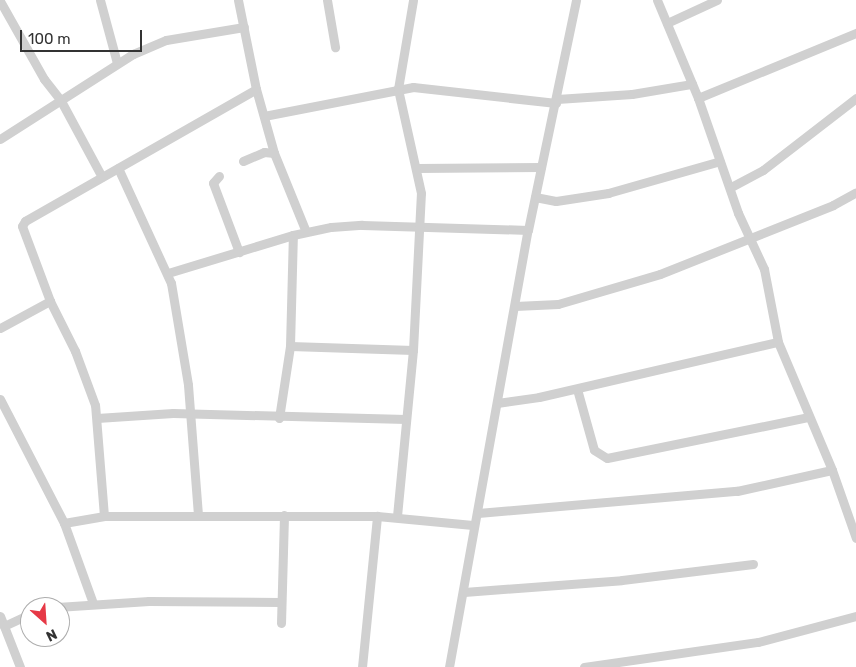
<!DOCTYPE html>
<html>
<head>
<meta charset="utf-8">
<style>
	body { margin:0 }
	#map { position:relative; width:856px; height:667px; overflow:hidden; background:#fff; font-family:Rubik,sans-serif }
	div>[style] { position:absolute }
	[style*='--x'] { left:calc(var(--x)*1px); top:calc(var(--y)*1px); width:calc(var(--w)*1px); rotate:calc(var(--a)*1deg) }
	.minor>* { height:9px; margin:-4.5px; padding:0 4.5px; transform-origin:4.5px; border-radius:4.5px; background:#d0d0d0 }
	span { translate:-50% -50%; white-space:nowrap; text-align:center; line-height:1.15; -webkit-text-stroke:5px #fff; paint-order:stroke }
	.north { position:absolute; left:20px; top:597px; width:50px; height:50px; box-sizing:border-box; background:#fff; border:1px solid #adadad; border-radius:50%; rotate:154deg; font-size:14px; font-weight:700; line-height:20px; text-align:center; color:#333 }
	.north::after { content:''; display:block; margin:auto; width:18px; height:22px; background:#e63946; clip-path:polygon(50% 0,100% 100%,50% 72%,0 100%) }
	.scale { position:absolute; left:20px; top:30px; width:122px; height:22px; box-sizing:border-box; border:2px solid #333; border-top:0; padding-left:6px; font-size:15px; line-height:18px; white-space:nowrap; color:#333; -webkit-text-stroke:4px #fff; paint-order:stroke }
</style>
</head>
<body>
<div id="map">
	<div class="minor">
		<i style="--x:100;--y:0;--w:65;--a:74.9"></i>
		<i style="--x:238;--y:0;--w:91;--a:78.6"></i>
		<i style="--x:256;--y:89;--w:66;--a:74.3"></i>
		<i style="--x:274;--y:153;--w:85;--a:67.9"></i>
		<i style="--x:327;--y:0;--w:48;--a:80.3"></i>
		<i style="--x:657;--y:0;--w:106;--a:67.3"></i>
		<i style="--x:698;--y:98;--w:122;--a:70.8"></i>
		<i style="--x:738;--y:213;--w:62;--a:65.1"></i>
		<i style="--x:764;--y:269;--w:74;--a:79.1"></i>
		<i style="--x:778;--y:342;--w:139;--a:67.1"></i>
		<i style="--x:832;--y:470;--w:72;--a:70.6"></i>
		<i style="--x:0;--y:1;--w:90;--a:60.6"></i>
		<i style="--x:44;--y:79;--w:28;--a:52"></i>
		<i style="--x:61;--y:101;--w:86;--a:61.7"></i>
		<i style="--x:667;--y:23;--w:55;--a:-24.7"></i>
		<i style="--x:698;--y:98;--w:171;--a:-22.4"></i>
		<i style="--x:557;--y:99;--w:75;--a:-3.8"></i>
		<i style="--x:632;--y:94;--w:61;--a:-9.5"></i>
		<i style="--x:264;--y:116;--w:152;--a:-11"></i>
		<i style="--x:413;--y:87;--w:144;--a:6.4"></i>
		<i style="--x:0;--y:139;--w:158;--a:-32.6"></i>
		<i style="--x:133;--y:54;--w:36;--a:-23"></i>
		<i style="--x:166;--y:40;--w:79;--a:-9.5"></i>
		<i style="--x:243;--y:161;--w:23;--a:-23"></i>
		<i style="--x:264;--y:152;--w:10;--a:6"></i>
		<i style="--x:118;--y:168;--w:127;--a:65.3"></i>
		<i style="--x:171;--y:283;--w:103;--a:80.5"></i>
		<i style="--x:188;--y:385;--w:131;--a:85.6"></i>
		<i style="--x:417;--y:168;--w:124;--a:-0.5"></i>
		<i style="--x:219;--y:176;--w:9;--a:131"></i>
		<i style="--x:213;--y:183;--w:74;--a:69.4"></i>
		<i style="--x:731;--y:187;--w:36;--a:-28"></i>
		<i style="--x:763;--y:170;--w:118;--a:-37.7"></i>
		<i style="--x:535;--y:197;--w:21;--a:11"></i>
		<i style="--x:556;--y:201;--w:53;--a:-8.7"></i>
		<i style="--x:608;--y:193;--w:116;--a:-15.9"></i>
		<i style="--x:168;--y:273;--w:131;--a:-16.9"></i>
		<i style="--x:293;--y:235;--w:39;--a:-12"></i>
		<i style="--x:331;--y:227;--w:31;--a:-4"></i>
		<i style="--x:362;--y:225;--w:166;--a:1.7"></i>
		<i style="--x:515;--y:306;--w:43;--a:-2.7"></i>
		<i style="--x:558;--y:304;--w:106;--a:-16.4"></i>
		<i style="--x:660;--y:274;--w:186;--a:-21.7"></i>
		<i style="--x:833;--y:205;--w:26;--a:-29"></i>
		<i style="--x:0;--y:328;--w:57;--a:-28.4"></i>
		<i style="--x:290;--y:346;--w:123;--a:1.9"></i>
		<i style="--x:577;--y:389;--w:63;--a:74.4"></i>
		<i style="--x:594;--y:450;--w:15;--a:32"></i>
		<i style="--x:607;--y:458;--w:206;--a:-11.5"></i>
		<i style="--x:0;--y:399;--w:140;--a:62.7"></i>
		<i style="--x:64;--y:523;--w:85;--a:70.1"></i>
		<i style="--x:497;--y:403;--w:42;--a:-8.1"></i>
		<i style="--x:539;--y:397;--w:245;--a:-13"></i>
		<i style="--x:97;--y:418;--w:76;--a:-3.8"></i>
		<i style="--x:173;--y:413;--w:233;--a:1.5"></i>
		<i style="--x:279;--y:418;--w:73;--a:-81.3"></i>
		<i style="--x:290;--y:346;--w:111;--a:-88.5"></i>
		<i style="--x:478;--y:513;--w:260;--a:-4.9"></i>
		<i style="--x:737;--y:491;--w:97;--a:-12.5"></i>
		<i style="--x:104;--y:516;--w:111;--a:-94.6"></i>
		<i style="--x:95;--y:405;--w:58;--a:-110.3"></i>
		<i style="--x:75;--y:351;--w:56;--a:-116.6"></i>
		<i style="--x:50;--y:301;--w:80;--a:-110.5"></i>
		<i style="--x:22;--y:226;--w:6;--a:-59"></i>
		<i style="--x:25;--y:221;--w:266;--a:-29.7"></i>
		<i style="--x:397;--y:516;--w:167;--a:-84.5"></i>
		<i style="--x:413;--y:350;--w:157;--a:-87.1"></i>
		<i style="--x:421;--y:193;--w:107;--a:-102.5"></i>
		<i style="--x:398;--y:89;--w:90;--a:-80.4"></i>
		<i style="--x:64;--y:523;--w:41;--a:-9.9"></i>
		<i style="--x:104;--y:516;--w:273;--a:0"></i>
		<i style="--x:377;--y:516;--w:96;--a:5.4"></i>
		<i style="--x:464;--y:592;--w:158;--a:-4.3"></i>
		<i style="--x:622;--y:580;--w:132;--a:-7"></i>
		<i style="--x:57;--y:607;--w:92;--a:-3.7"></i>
		<i style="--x:149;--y:601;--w:131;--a:0.4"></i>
		<i style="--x:0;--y:616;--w:55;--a:68.6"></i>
		<i style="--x:281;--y:623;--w:108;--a:-88.4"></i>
		<i style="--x:4;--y:626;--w:29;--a:-25"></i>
		<i style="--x:362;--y:667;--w:152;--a:-84.3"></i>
		<i style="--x:449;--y:667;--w:444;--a:-79.8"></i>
		<i style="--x:528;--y:230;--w:235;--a:-78.2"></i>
		<i style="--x:584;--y:667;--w:176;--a:-8.2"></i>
		<i style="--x:758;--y:642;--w:101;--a:-14.9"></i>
	</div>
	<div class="north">N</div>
	<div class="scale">100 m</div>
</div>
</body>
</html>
